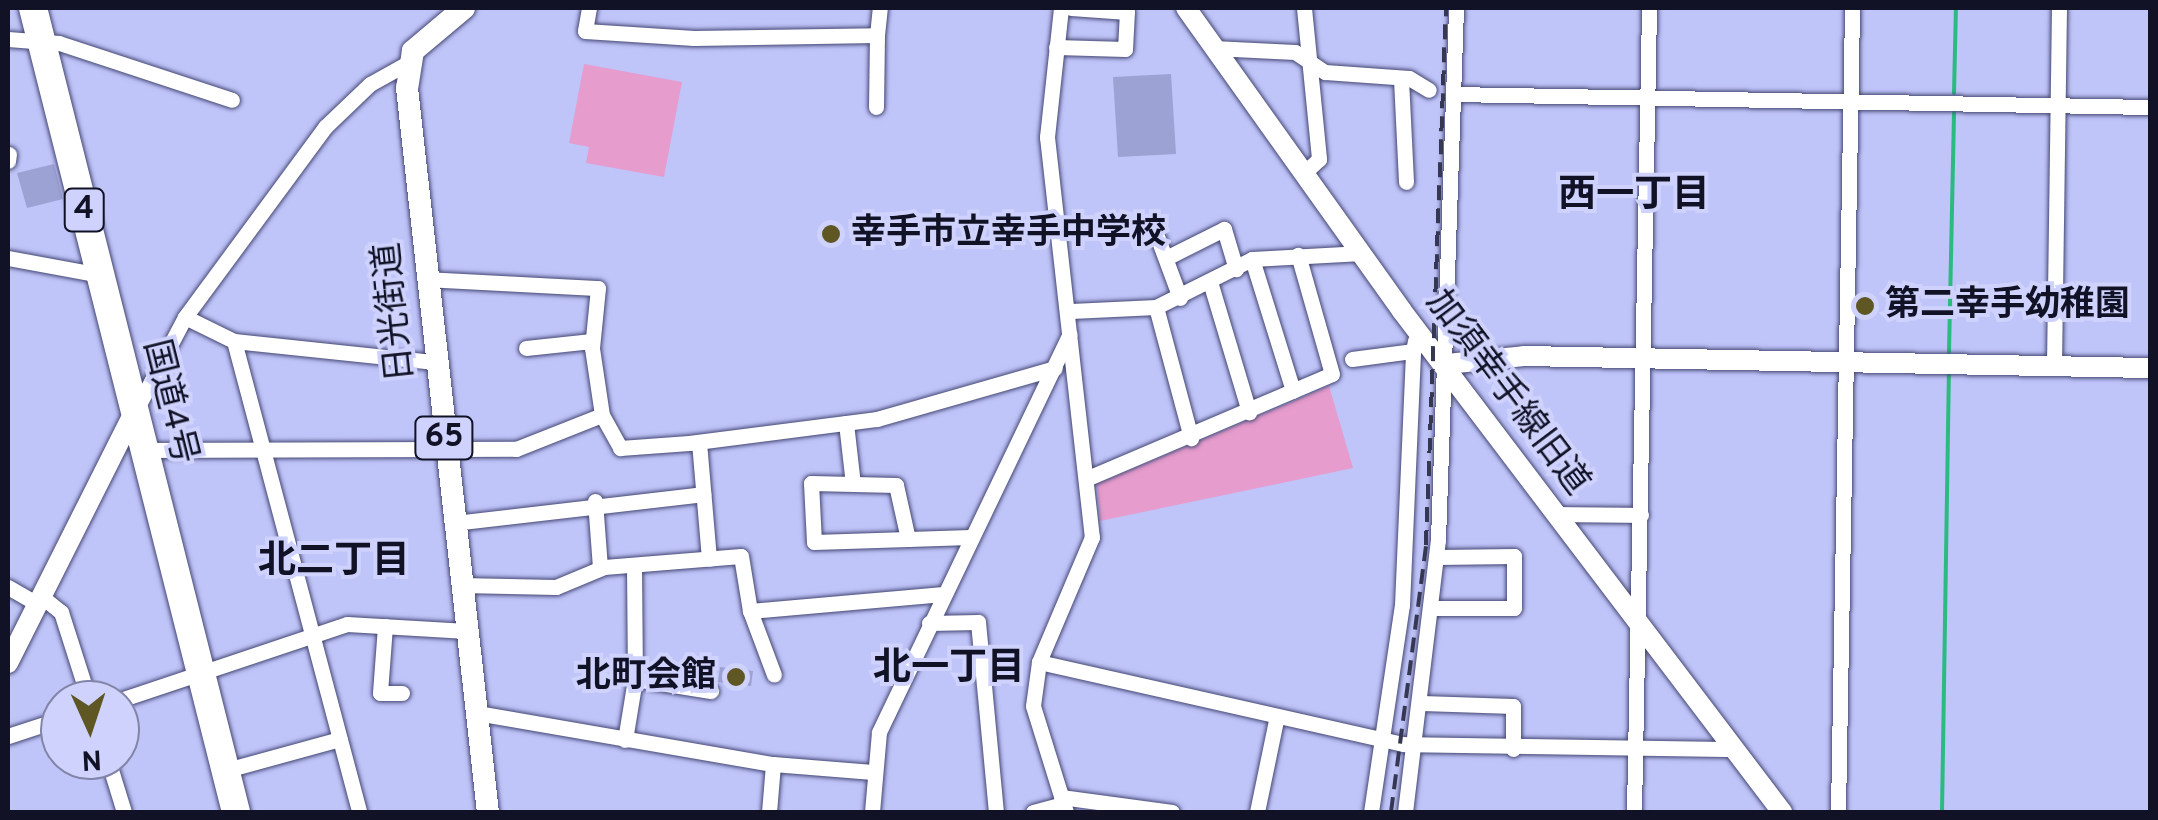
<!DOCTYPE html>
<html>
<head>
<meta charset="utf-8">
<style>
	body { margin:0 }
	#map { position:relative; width:2158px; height:820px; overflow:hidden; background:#bfc4f9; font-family:Overpass,"Noto Sans JP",sans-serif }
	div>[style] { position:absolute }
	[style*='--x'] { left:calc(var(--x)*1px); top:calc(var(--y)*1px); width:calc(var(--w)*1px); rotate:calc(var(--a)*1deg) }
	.green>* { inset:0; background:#e69ccd }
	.stream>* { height:4px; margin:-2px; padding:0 2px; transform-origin:2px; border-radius:2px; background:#2bba7f }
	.building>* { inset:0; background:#9da2d4 }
	.roads { filter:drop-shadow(0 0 2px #444773) drop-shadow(0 0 2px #444773) }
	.street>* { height:15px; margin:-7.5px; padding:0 7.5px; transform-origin:7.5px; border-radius:7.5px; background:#fff }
	.secondary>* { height:20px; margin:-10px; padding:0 10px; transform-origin:10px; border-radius:10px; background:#fff }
	.primary>* { height:22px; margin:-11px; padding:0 11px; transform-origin:11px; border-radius:11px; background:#fff }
	.highway>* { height:28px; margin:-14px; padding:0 14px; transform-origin:14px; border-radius:14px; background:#fff }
	.rail>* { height:4px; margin-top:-2px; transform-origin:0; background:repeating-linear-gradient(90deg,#363752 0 15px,transparent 0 23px) }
	.dots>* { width:28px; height:28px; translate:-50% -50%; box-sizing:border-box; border:5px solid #ced2fd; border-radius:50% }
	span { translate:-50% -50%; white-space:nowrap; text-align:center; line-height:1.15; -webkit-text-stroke:8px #ced2fd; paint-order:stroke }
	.shield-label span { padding:2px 8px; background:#ced2fd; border:2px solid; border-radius:8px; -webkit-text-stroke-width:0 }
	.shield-label { font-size:32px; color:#111225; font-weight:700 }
	.poi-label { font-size:35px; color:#111225; font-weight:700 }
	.left { translate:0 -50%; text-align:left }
	.right { translate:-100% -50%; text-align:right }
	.street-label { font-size:35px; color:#111225 }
	.neighbourhood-label { font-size:38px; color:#111225; font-weight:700 }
	.frame { position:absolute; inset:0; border:10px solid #111225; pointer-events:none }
	.north { position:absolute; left:40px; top:680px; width:100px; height:100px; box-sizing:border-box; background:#ced2fd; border:2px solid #8285a7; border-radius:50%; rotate:177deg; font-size:28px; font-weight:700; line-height:40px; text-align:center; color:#111225 }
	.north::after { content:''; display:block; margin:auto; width:35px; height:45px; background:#5f5723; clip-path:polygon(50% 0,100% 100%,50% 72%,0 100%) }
</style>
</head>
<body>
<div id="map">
	<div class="green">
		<i style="clip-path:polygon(584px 64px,682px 82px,664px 177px,586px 163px,589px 147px,569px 143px)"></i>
		<i style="clip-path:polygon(1329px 386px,1353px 468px,1100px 521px,1097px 484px)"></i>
	</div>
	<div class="stream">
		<i style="--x:1954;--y:93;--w:85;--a:-88.7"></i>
		<i style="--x:1949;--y:352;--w:239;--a:-88.8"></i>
		<i style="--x:1942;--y:812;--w:439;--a:-89.1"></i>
	</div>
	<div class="building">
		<i style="clip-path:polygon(1171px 74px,1176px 154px,1118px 157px,1113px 77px)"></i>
		<i style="clip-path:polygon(54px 164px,63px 199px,27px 208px,17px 173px)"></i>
		<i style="clip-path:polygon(720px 667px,753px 671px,751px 686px,718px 682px)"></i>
	</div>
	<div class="roads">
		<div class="street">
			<i style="--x:589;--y:8;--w:23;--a:100"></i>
			<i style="--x:585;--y:31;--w:109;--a:3.7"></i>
			<i style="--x:694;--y:38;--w:183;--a:-0.9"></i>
			<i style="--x:877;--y:35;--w:27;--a:-84"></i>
			<i style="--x:1061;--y:8;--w:130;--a:96.2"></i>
			<i style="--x:1047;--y:137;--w:403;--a:83.6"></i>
			<i style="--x:1092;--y:537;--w:136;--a:113"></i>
			<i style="--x:1039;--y:662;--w:44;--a:97.8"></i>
			<i style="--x:1033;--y:706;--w:111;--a:72.7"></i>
			<i style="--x:1304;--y:8;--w:152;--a:84.3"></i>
			<i style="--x:1319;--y:159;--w:19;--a:137"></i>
			<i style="--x:8;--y:39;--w:51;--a:4.5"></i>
			<i style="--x:59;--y:43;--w:182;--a:18.2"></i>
			<i style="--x:1056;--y:47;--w:69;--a:1.7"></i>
			<i style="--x:1125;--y:49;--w:37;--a:-87"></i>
			<i style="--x:1127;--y:12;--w:56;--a:-175.9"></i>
			<i style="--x:1213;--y:48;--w:82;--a:2.8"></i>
			<i style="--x:1295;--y:52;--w:36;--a:34"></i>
			<i style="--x:1325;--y:72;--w:84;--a:4.1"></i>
			<i style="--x:1409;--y:78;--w:23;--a:31"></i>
			<i style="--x:1401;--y:79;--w:103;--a:87.2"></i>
			<i style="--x:1453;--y:94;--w:697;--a:1.07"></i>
			<i style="--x:876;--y:107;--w:72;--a:-89.2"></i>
			<i style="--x:8;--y:161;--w:7;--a:-82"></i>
			<i style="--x:1157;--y:236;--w:66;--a:69.6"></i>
			<i style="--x:8;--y:258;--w:94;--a:10.5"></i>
			<i style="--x:1166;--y:258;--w:65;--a:-26.6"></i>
			<i style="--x:1224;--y:229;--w:42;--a:73.3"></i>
			<i style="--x:1252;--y:259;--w:138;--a:72.7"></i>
			<i style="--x:1211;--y:285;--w:133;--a:73.3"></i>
			<i style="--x:1156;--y:307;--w:136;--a:75"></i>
			<i style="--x:1071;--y:311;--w:85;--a:-2.7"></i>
			<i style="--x:1156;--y:307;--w:107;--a:-26.6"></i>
			<i style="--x:1252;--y:259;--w:110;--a:-3.1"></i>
			<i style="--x:185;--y:317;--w:55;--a:26.1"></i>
			<i style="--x:234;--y:341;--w:487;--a:75.1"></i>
			<i style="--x:234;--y:341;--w:202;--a:6"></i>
			<i style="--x:526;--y:348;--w:66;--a:-6.1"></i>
			<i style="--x:1352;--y:359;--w:62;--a:-7.5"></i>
			<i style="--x:1413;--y:351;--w:10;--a:-79"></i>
			<i style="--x:2054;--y:365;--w:357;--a:-89.2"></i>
			<i style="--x:136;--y:410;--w:105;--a:-62.2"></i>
			<i style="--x:185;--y:317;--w:236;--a:-53.6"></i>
			<i style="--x:325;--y:127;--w:62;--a:-43.7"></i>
			<i style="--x:370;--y:84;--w:41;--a:-29.1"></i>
			<i style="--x:602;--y:415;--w:38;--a:61"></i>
			<i style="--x:620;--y:448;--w:69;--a:-4.1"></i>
			<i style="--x:689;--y:443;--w:190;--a:-7.3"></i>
			<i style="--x:877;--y:419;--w:185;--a:-16"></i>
			<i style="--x:846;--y:423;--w:61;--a:83.5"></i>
			<i style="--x:699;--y:442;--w:117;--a:85.1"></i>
			<i style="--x:143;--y:450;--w:373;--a:-0.2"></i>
			<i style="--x:516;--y:449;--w:92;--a:-21.6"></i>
			<i style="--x:602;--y:415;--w:68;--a:-98.5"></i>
			<i style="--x:592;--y:348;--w:60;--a:-84.3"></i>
			<i style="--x:598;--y:288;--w:171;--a:-177"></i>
			<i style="--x:1088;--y:478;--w:265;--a:-23.1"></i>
			<i style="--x:1332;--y:374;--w:124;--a:-105.9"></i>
			<i style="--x:595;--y:501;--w:67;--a:85.7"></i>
			<i style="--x:1559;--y:514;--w:82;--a:0.7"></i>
			<i style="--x:454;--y:523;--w:251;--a:-6.6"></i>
			<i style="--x:908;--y:539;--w:55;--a:-102.5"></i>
			<i style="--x:896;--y:485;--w:85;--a:-178.7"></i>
			<i style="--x:811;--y:483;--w:59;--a:87.1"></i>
			<i style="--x:814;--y:542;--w:94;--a:-1.8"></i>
			<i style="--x:908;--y:539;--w:62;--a:-1.8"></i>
			<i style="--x:634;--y:565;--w:114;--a:89.5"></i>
			<i style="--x:635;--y:679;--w:77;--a:9"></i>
			<i style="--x:461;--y:585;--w:95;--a:1.2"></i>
			<i style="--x:556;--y:587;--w:52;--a:-22.6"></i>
			<i style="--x:604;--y:567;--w:137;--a:-4.6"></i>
			<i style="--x:741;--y:556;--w:56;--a:80.7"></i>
			<i style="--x:750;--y:611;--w:68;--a:69.4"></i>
			<i style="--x:8;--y:587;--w:34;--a:30"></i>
			<i style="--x:41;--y:596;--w:26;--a:39"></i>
			<i style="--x:61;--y:612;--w:92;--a:72.3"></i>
			<i style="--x:1433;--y:608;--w:81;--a:0"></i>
			<i style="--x:1514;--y:608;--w:52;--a:-90"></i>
			<i style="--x:1514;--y:556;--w:77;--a:179.3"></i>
			<i style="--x:750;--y:611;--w:194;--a:-5"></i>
			<i style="--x:929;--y:623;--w:49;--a:-1.2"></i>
			<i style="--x:978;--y:622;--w:191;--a:84.6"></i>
			<i style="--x:385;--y:626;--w:67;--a:94.3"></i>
			<i style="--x:380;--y:693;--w:22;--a:0"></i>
			<i style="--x:1039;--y:662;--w:373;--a:12.7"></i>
			<i style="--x:1403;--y:744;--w:331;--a:0.9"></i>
			<i style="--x:120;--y:700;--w:239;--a:-18.5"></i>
			<i style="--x:347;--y:624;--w:120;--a:3.3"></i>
			<i style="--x:1422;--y:703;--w:91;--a:1.9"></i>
			<i style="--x:1513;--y:706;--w:43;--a:90"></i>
			<i style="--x:477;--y:713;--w:300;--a:9.8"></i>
			<i style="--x:773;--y:764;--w:100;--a:4.6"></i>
			<i style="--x:8;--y:736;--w:55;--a:-18.1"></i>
			<i style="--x:625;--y:740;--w:62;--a:-80.7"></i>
			<i style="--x:108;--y:760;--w:54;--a:72.9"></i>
			<i style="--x:223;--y:771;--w:121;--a:-15.3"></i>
			<i style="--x:1061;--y:797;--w:112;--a:7.7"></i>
			<i style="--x:769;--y:812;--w:48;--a:-85.2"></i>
			<i style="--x:872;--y:812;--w:80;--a:-85"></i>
			<i style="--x:879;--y:732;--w:441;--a:-64.4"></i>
			<i style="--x:1033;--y:812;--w:31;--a:-15"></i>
			<i style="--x:1257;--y:812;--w:94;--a:-78.3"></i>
			<i style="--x:1371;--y:812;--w:209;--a:-81.5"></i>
			<i style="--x:1402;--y:605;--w:254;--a:-87.5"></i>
			<i style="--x:1405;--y:812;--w:274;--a:-83.1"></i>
			<i style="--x:1438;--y:540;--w:532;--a:-88.06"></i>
			<i style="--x:1634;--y:812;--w:804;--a:-88.93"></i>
			<i style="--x:1838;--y:812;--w:804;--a:-89"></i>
		</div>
		<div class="secondary">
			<i style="--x:1186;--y:8;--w:372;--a:54.5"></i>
			<i style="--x:1402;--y:311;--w:629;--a:52.82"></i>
			<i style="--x:1447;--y:364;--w:77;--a:-5.9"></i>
			<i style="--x:1524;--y:356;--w:626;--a:1.1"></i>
			<i style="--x:8;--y:663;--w:280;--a:-63.3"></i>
		</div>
		<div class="primary">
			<i style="--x:464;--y:8;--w:67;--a:139.9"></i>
			<i style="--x:413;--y:51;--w:37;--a:99"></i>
			<i style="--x:407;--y:88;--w:729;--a:83.62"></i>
		</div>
		<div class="highway">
			<i style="--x:33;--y:8;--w:829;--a:75.83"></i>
		</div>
	</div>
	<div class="rail">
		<i style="--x:1391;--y:812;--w:269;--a:-82.5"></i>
		<i style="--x:1426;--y:545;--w:537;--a:-87.87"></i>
	</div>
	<div class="dots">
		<i style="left:831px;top:234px;background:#5f5723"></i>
		<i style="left:1865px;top:306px;background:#5f5723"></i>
		<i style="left:736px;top:677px;background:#5f5723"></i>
	</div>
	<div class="shield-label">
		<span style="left:84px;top:210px">4</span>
		<span style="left:444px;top:438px">65</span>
	</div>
	<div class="poi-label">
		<span class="left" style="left:851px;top:234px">幸手市立幸手中学校</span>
		<span class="left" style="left:1885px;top:306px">第二幸手幼稚園</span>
		<span class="right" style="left:716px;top:677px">北町会館</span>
	</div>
	<div class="street-label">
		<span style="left:395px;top:312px;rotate:-96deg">日光街道</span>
		<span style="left:1507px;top:393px;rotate:53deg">加須幸手線旧道</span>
		<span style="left:169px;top:402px;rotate:76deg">国道4号</span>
	</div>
	<div class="neighbourhood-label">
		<span style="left:1634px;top:197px">西一丁目</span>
		<span style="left:334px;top:563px">北二丁目</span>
		<span style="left:949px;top:670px">北一丁目</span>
	</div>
	<div class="frame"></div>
	<div class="north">N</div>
</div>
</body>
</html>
